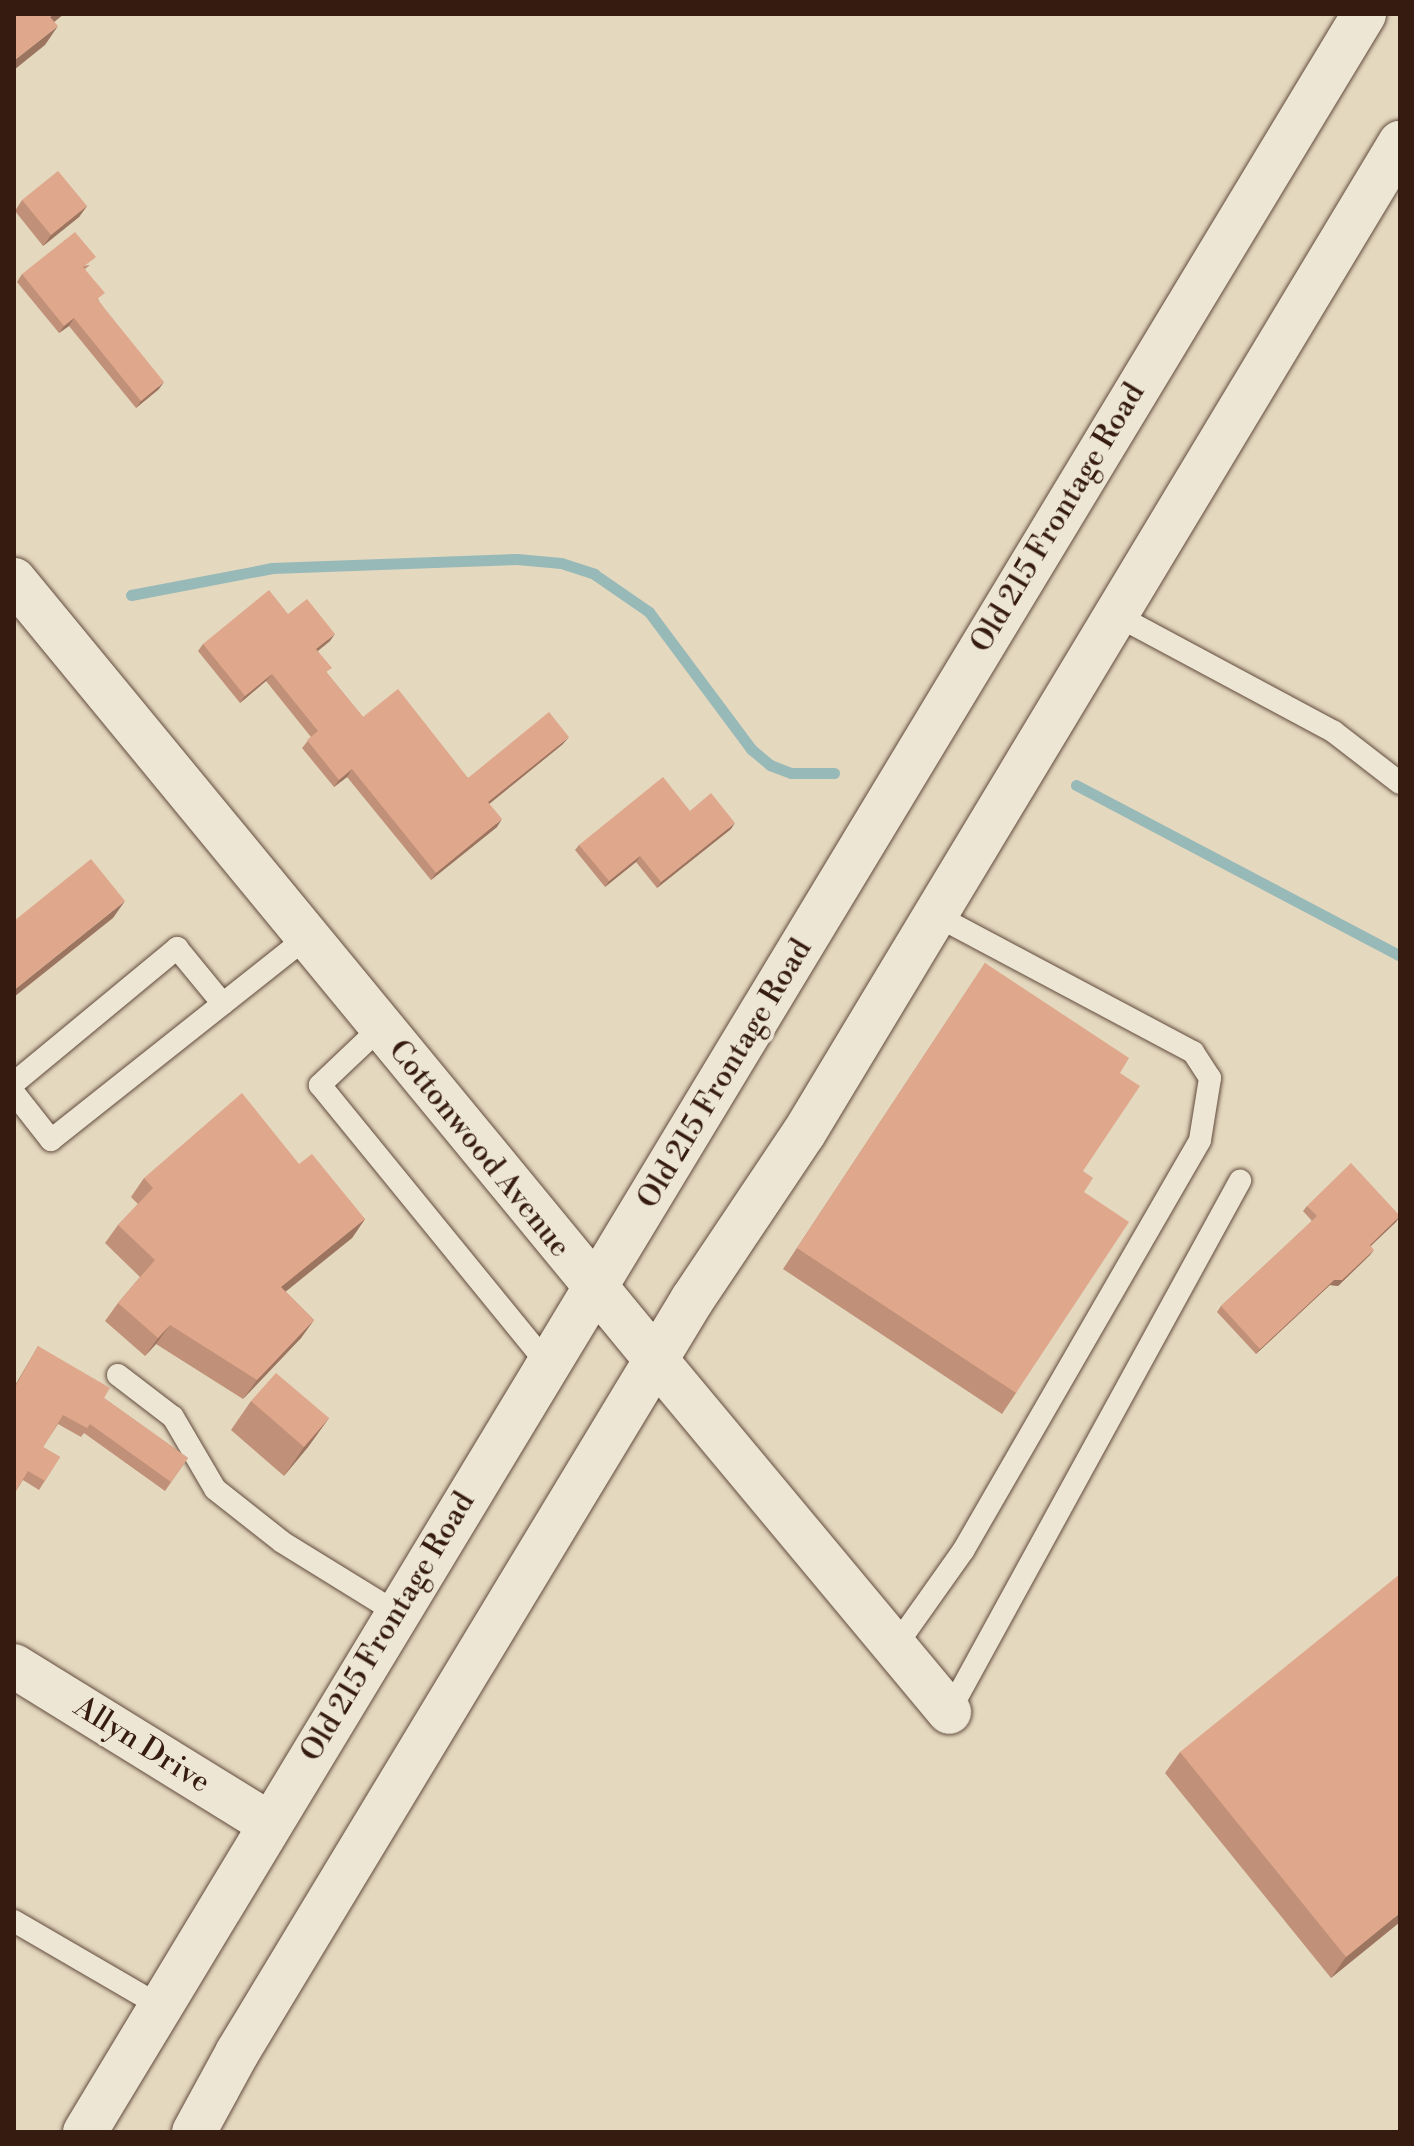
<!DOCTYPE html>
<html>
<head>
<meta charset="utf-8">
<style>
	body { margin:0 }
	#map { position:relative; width:1414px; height:2146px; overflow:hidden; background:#e4d8bf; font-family:"Libre Bodoni",serif }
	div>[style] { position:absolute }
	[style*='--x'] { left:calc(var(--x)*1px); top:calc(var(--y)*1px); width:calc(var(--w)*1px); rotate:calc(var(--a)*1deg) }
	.stream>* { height:11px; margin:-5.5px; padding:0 5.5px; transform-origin:5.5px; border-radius:5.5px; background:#97b9b8 }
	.roads { filter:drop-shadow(0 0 2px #624b3c) drop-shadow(0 0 2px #624b3c) }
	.lane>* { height:22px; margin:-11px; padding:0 11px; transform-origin:11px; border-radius:11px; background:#ede6d5 }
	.street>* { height:44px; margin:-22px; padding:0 22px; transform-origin:22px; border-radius:22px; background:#ede6d5 }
	.secondary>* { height:44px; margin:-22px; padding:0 22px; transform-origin:22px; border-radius:22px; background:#ede6d5 }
	.wall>* { inset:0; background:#c09078 }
	.shaded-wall>* { inset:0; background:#9c7561 }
	.building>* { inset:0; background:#dfa78b }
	span { translate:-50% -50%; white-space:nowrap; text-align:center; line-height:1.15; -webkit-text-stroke:8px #ede6d5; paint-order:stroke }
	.street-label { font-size:30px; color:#361c10 }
	.frame { position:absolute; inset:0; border:16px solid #361c10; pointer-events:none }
</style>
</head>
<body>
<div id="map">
	<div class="stream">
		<i style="--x:131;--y:595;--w:144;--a:-10.8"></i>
		<i style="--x:272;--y:568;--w:245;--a:-2.1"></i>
		<i style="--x:517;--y:559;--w:44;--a:5.2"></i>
		<i style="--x:561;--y:563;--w:35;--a:18"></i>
		<i style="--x:594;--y:574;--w:67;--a:34.6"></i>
		<i style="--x:649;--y:612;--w:171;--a:53.3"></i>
		<i style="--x:751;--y:749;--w:25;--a:40"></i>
		<i style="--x:770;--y:765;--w:22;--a:21"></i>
		<i style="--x:791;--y:773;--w:43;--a:0"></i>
		<i style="--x:1076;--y:785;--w:366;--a:27.8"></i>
	</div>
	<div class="roads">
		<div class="lane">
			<i style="--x:1116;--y:615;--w:247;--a:28.2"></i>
			<i style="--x:1334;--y:732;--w:83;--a:37.7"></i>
			<i style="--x:380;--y:1028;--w:83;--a:136.5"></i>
			<i style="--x:320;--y:1085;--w:359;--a:50.8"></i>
			<i style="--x:14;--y:1083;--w:212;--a:-39.6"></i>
			<i style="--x:177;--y:948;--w:72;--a:50.6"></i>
			<i style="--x:14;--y:1093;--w:60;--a:51.8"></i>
			<i style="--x:51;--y:1140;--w:325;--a:-38.4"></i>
			<i style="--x:118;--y:1375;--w:69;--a:37.4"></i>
			<i style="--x:173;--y:1417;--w:83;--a:59.7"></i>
			<i style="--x:215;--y:1489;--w:85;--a:38.3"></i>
			<i style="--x:282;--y:1542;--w:135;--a:31.7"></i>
			<i style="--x:895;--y:1647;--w:118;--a:-54.7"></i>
			<i style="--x:963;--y:1551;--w:474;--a:-60"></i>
			<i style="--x:1200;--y:1140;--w:63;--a:-80.8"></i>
			<i style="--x:1210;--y:1078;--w:31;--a:-123"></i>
			<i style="--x:1193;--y:1052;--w:292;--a:-152"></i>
			<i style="--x:949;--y:1712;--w:606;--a:-61.28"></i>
			<i style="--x:14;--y:1921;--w:169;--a:30.2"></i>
		</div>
		<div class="street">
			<i style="--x:656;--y:1360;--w:458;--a:50.2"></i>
			<i style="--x:14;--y:1666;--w:301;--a:31.7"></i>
		</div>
		<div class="secondary">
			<i style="--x:14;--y:580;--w:1010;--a:50.54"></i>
			<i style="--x:85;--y:2132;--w:2474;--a:-58.87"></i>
			<i style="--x:194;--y:2132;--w:90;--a:-61.4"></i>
			<i style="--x:237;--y:2053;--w:880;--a:-58.86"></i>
			<i style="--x:692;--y:1300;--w:201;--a:-56.2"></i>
			<i style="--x:804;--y:1133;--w:1156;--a:-58.95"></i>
		</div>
	</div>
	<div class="wall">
		<i style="clip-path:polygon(22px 200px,87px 206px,79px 217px,43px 246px,15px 211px)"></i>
		<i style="clip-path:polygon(90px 265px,85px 269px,99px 301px,159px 389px,136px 408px,69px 326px,59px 333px,17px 282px,22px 274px)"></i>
		<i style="clip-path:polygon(288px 614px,330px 641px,318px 651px,327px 673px,363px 717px,468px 778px,563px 744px,489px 804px,497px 827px,431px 880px,347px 777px,334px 787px,302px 748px,311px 737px,266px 681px,240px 703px,198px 651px,203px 644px)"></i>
		<i style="clip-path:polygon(690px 811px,731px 829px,657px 888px,636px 862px,605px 887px,575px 850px,579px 845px)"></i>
		<i style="clip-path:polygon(985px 963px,1120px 1073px,1083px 1171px,1084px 1192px,1016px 1393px,1002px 1414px,783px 1269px)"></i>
		<i style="clip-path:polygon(299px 1164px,365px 1219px,352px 1238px,285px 1291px,314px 1320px,301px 1338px,243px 1399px,156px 1344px,145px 1356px,105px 1321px,118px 1303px,140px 1277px,105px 1243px,118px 1225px,138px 1204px,131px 1197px,144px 1178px)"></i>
		<i style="clip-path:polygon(1307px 1206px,1400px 1216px,1396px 1222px,1371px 1246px,1370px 1255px,1338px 1286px,1330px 1285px,1256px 1354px,1217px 1312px,1221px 1306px,1312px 1221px,1303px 1211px)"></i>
		<i style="clip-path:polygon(38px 1346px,104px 1398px,188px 1458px,165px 1491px,84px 1433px,81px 1437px,58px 1424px,43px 1447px,60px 1457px,39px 1490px,23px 1480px,14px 1494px,14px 1387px)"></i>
		<i style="clip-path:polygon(251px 1401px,329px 1418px,308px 1447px,284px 1476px,231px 1430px)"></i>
		<i style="clip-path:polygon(1180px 1752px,1400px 1922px,1331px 1978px,1165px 1773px)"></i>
	</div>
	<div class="shaded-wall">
		<i style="clip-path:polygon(54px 14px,64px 14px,37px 36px,50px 17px)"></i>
		<i style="clip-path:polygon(58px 26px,45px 45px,14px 70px,14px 63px,16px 59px)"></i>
		<i style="clip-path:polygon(87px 206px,79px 217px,43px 246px,51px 235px)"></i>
		<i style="clip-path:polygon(74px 318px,69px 326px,59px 333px,64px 326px)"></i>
		<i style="clip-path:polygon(164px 382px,159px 389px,136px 408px,141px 401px)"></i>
		<i style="clip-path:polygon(335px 634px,330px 641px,311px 656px,316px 649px)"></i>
		<i style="clip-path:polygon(272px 674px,266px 681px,240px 703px,245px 696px)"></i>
		<i style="clip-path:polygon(569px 737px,563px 744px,483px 809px,488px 802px)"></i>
		<i style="clip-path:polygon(352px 769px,347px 777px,334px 787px,339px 780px)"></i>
		<i style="clip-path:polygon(502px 819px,497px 827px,431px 880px,436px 873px)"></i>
		<i style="clip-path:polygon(735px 823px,731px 829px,657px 888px,661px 882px)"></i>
		<i style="clip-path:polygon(640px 856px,636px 862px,605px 887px,609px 881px)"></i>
		<i style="clip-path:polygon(125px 901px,113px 918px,14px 997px,14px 990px)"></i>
		<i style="clip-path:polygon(1400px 1216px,1396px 1222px,1366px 1250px,1370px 1245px)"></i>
		<i style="clip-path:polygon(365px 1219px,352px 1238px,268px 1306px,281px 1287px)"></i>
		<i style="clip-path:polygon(1374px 1250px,1370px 1255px,1338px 1286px,1330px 1285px,1256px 1354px,1260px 1349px,1334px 1280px)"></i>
		<i style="clip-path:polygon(314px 1320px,301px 1338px,243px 1399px,257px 1380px)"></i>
		<i style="clip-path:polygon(170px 1325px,156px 1344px,145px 1356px,158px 1338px)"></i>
		<i style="clip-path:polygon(329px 1418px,308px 1447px,284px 1476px,304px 1447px)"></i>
		<i style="clip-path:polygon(1400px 1913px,1400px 1922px,1331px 1978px,1346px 1957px)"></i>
	</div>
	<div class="building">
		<i style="clip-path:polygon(14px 14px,54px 14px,50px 17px,58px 26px,16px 59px,14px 57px)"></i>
		<i style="clip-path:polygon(58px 171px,87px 206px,51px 235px,22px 200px)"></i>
		<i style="clip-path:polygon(75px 232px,96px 257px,83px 267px,105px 293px,97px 299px,164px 382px,141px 401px,74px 318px,64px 326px,22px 274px)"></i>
		<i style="clip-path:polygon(269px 590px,288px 614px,307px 599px,335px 634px,316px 649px,332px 668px,326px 672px,363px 717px,398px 689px,468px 778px,549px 712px,569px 737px,488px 802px,502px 819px,436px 873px,352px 769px,339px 780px,307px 740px,318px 731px,272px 674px,245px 696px,203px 644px)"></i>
		<i style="clip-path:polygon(663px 777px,690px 811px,711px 793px,735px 823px,661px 882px,640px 856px,609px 881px,579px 845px)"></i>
		<i style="clip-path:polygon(91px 859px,125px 901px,14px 990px,14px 921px)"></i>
		<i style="clip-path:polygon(985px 963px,1129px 1058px,1120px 1073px,1140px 1086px,1083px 1171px,1093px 1178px,1084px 1192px,1129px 1222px,1016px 1393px,797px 1248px)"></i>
		<i style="clip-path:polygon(242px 1093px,299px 1164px,312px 1154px,365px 1219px,281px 1287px,314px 1320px,257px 1380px,170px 1325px,158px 1338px,118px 1303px,155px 1260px,118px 1225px,153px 1188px,144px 1178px)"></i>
		<i style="clip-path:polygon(1351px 1163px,1400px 1216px,1370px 1245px,1374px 1250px,1342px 1280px,1334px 1280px,1260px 1349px,1221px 1306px,1317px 1216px,1307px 1206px)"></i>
		<i style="clip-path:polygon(38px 1346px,110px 1388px,104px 1398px,188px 1458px,171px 1482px,90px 1424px,87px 1428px,63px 1415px,43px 1447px,60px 1457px,45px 1481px,28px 1471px,14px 1494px,14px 1389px)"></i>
		<i style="clip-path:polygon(276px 1373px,329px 1418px,304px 1447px,251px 1401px)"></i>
		<i style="clip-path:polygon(1400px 1574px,1400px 1913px,1346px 1957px,1180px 1752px)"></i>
	</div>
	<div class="street-label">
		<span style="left:1058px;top:518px;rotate:-59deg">Old 215 Frontage Road</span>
		<span style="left:725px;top:1074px;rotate:-59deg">Old 215 Frontage Road</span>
		<span style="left:479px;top:1149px;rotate:51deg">Cottonwood Avenue</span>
		<span style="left:388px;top:1627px;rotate:-59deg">Old 215 Frontage Road</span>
		<span style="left:142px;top:1745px;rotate:32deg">Allyn Drive</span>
	</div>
	<div class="frame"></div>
</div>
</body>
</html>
